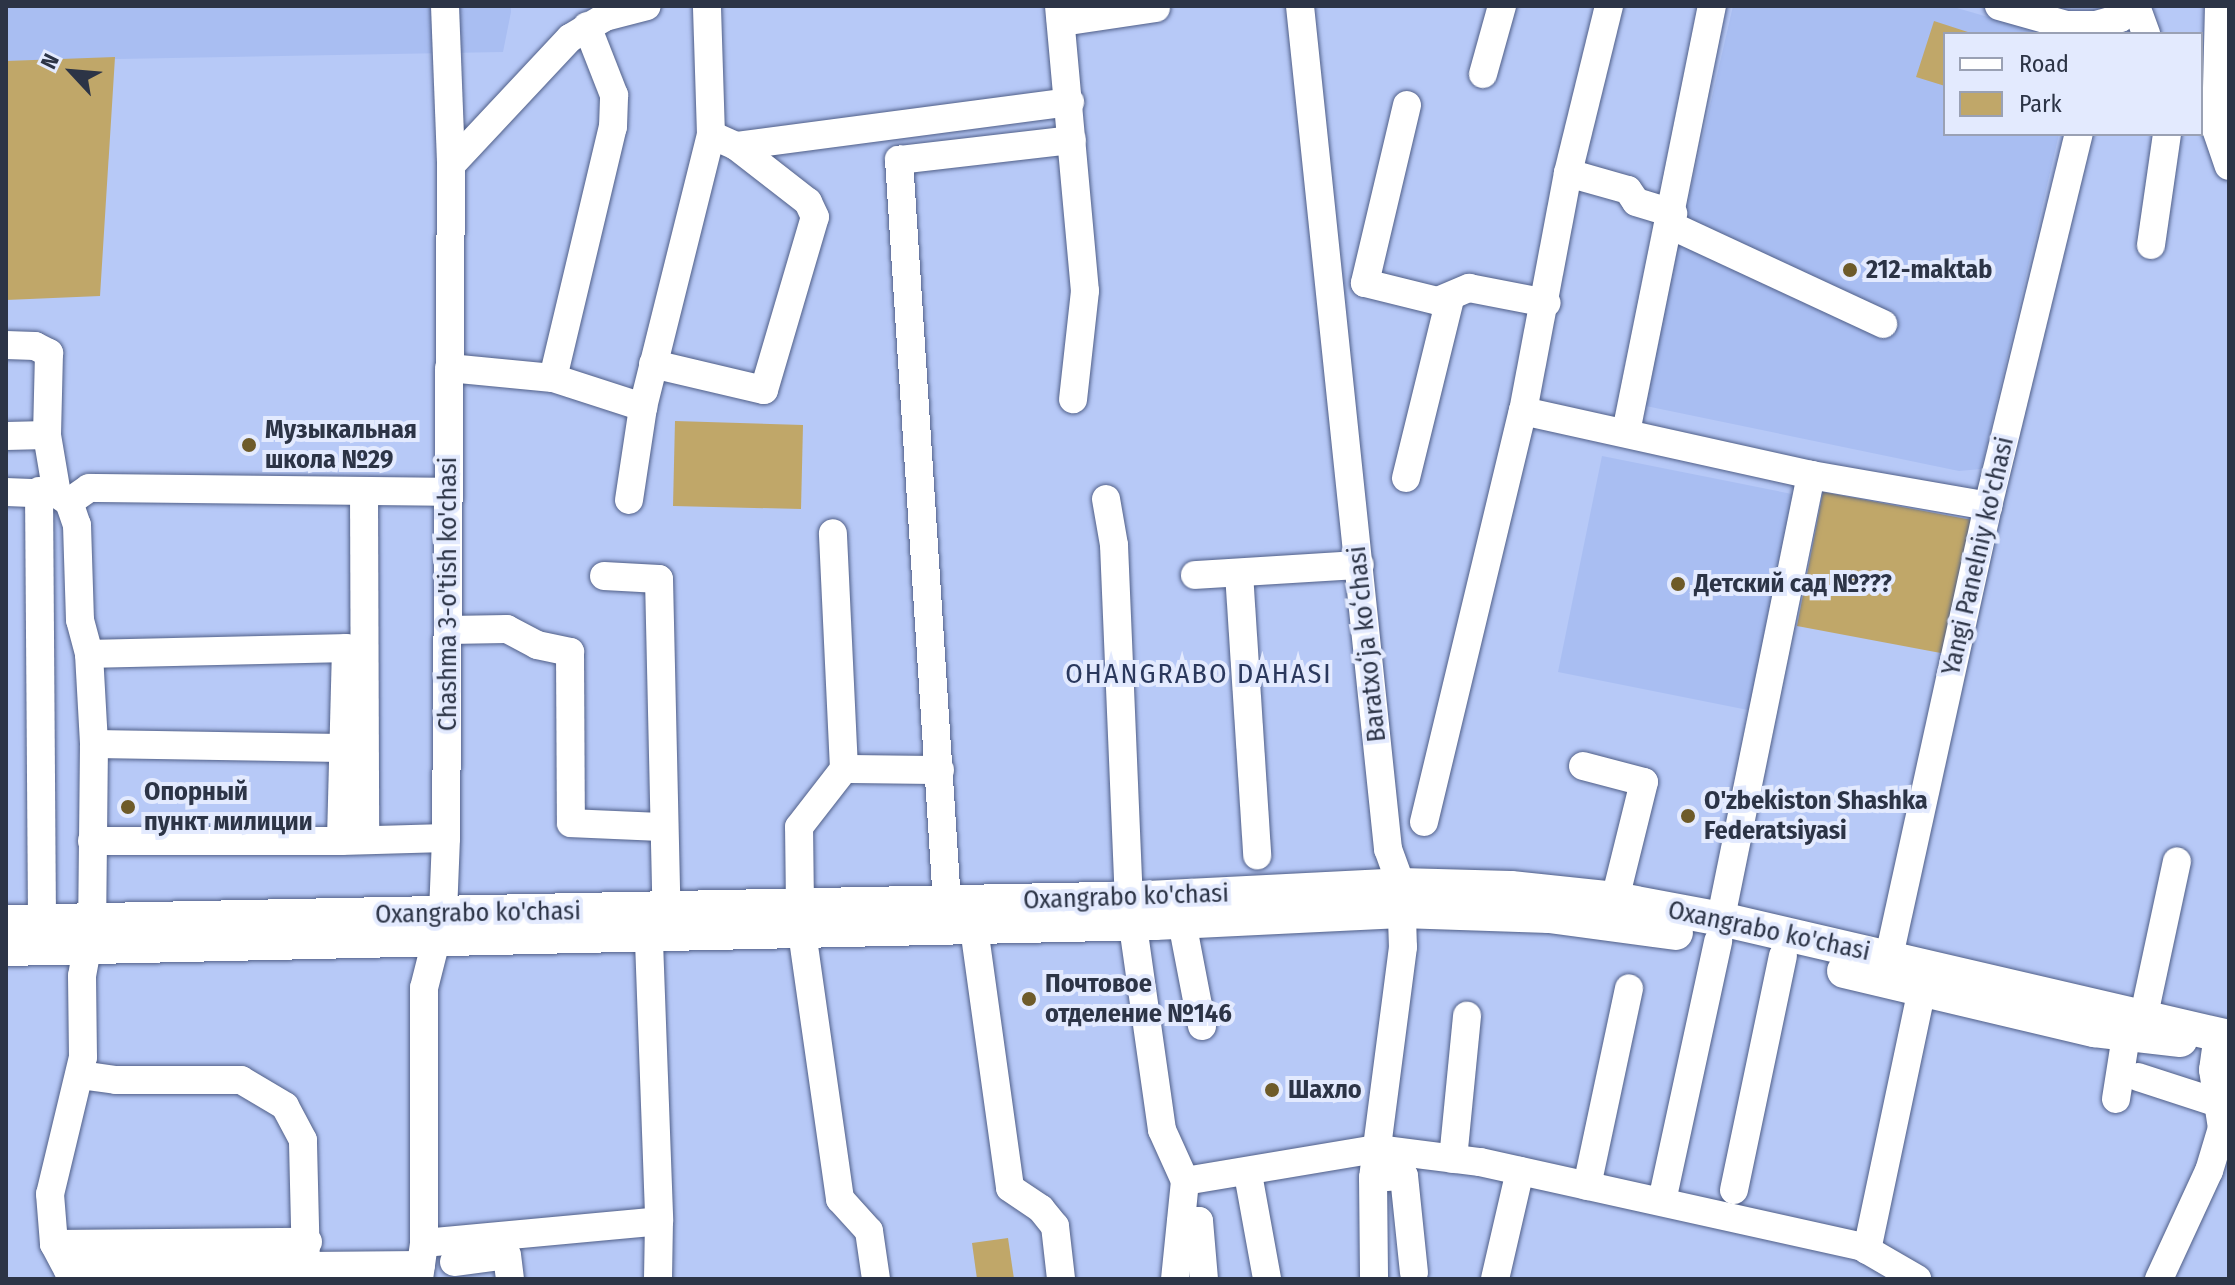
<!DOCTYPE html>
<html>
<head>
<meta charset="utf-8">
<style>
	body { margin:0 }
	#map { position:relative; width:2235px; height:1285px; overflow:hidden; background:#b7c9f7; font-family:"Fira Sans Condensed",sans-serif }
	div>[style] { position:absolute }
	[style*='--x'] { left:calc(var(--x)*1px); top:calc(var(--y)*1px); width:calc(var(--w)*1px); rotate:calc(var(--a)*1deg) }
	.built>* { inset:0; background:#a9bef2 }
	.green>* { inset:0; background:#c0a769 }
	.roads { filter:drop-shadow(0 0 2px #505f88) drop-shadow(0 0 2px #505f88) }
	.minor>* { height:28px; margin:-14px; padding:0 14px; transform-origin:14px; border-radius:14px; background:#fff }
	.major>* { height:34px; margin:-17px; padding:0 17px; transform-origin:17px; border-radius:17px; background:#fff }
	.dots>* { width:22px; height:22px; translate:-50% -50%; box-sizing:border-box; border:4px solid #e3eafe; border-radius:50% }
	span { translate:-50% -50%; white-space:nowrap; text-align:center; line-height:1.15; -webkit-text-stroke:8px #e3eafe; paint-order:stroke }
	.poi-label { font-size:26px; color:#2c3446; font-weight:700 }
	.left { translate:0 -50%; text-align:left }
	.street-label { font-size:26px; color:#2c3446 }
	.neighbourhood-label { font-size:28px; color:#2a385d; letter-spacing:2px }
	.frame { position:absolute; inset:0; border:8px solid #2c3446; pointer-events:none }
	.legend { position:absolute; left:1943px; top:32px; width:260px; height:104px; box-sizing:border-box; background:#e3eafe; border:2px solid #9aa1b4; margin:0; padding:10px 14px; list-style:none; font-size:24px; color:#2c3446 }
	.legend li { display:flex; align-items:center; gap:16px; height:40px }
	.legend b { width:40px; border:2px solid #9aa1b4 }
	.north { position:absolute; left:32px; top:32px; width:80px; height:80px; -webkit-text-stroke:6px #e3eafe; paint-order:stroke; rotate:296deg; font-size:22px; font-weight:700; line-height:32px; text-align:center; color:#2c3446 }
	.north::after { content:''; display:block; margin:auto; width:28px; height:36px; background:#2c3446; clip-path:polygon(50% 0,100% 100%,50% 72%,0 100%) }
</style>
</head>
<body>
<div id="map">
	<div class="built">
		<i style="clip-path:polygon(6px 6px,511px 6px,511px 12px,503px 52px,6px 61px)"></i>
		<i style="clip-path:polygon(1733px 6px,1950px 6px,2047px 34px,1945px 34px,1945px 134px,2059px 134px,1981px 469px,1959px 471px,1641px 405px)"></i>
		<i style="clip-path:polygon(1602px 456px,1797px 495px,1753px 711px,1558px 672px)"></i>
	</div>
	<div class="green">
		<i style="clip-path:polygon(1934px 21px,1974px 34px,1945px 34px,1945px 86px,1916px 77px)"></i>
		<i style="clip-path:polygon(115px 57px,100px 296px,6px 300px,6px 61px)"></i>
		<i style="clip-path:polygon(675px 421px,803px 425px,801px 509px,673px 506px)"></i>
		<i style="clip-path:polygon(1823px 492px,1972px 520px,1946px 654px,1797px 626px)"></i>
		<i style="clip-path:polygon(1008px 1238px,1014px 1279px,977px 1279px,972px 1243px)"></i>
	</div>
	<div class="roads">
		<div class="minor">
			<i style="--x:445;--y:6;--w:159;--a:87.8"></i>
			<i style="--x:1059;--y:6;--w:286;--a:84.8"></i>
			<i style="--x:1085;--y:291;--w:109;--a:96.3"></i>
			<i style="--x:1300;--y:6;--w:848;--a:84.04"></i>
			<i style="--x:1388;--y:849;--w:38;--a:70"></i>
			<i style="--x:1401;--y:885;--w:62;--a:88.2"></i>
			<i style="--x:1403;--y:947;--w:233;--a:97.4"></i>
			<i style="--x:1373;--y:1178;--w:101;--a:89.4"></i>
			<i style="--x:1609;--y:6;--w:172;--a:103.8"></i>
			<i style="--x:1568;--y:173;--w:242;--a:100.7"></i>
			<i style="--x:1523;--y:411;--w:295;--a:12.5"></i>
			<i style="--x:1811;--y:475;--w:453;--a:101.5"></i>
			<i style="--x:1999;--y:6;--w:70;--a:15.8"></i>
			<i style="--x:2066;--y:25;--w:30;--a:0"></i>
			<i style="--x:2096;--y:25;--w:25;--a:-16"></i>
			<i style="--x:2120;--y:18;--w:18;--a:-43"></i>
			<i style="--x:2136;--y:6;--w:30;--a:70"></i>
			<i style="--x:2219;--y:6;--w:123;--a:91.4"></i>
			<i style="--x:2216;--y:129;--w:39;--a:71"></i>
			<i style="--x:1061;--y:22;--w:96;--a:-8.4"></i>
			<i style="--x:1483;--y:74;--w:71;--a:-74.4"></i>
			<i style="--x:1407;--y:105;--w:183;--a:103.3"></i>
			<i style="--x:1365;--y:283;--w:75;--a:13.9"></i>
			<i style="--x:1438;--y:301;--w:34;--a:-23"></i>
			<i style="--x:1469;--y:288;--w:79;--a:10.9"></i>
			<i style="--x:736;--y:146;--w:337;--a:-7.5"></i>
			<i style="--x:1568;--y:173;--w:62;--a:15.8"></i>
			<i style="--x:1628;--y:190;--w:14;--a:56"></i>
			<i style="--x:1636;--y:202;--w:39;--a:17"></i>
			<i style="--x:1670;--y:225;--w:235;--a:24.9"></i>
			<i style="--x:2151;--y:245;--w:112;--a:-81.8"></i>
			<i style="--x:6;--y:345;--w:29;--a:2"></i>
			<i style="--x:35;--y:346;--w:16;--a:27"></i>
			<i style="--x:49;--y:353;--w:82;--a:91.4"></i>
			<i style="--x:47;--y:435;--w:60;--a:80.4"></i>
			<i style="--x:653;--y:364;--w:114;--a:13.2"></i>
			<i style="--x:764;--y:390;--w:180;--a:-73.6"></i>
			<i style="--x:815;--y:217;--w:17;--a:-115"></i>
			<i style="--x:808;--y:202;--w:91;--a:-142.1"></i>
			<i style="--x:736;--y:146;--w:27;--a:-156"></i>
			<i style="--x:449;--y:368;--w:104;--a:5.5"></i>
			<i style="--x:553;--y:378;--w:95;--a:17.9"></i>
			<i style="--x:643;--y:407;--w:280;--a:-76"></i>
			<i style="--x:711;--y:135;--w:129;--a:-91.8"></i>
			<i style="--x:553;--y:378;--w:258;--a:-76.6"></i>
			<i style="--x:613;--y:127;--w:32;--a:-88"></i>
			<i style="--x:614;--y:95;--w:74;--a:-111.4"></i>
			<i style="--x:1626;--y:432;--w:435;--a:-78.6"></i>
			<i style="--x:6;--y:436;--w:41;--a:-1.4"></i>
			<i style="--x:1811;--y:475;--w:180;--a:9.9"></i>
			<i style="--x:1406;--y:478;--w:184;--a:-76.2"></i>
			<i style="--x:39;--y:491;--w:431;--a:89.6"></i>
			<i style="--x:364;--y:491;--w:349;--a:89.8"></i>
			<i style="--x:6;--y:492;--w:51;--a:2.2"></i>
			<i style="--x:57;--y:494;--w:14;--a:34"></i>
			<i style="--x:69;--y:502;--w:24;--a:71"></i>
			<i style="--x:77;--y:525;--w:95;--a:88.2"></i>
			<i style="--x:80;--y:620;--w:35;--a:75"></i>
			<i style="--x:89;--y:654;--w:90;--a:86.8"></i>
			<i style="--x:94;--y:744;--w:177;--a:90.6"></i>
			<i style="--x:92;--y:921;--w:56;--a:100.3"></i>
			<i style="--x:82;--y:976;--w:81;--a:89.3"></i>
			<i style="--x:83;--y:1057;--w:141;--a:103.5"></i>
			<i style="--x:50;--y:1194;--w:50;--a:85.4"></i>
			<i style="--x:54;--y:1244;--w:30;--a:62"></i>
			<i style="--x:68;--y:1270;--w:238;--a:-1"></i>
			<i style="--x:306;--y:1266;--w:126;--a:-91.4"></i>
			<i style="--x:303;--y:1140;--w:38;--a:-118"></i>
			<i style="--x:285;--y:1106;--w:51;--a:-149.4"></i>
			<i style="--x:241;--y:1080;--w:125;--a:180"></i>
			<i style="--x:116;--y:1080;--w:37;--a:-172"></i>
			<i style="--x:1106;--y:499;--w:47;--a:80.1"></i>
			<i style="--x:1114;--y:545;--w:353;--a:87.6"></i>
			<i style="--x:1129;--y:898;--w:234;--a:81.9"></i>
			<i style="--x:1162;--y:1130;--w:56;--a:65.7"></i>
			<i style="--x:1185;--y:1181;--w:99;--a:95.8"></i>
			<i style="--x:629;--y:500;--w:94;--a:-81.4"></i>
			<i style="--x:69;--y:502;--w:24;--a:-35"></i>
			<i style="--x:89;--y:488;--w:360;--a:0.6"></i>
			<i style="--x:1239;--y:573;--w:283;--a:86.3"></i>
			<i style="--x:1195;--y:575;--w:165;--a:-3.5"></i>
			<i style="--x:604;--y:576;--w:55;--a:3.1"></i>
			<i style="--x:659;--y:579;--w:348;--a:88.7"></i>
			<i style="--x:448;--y:630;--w:59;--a:-1"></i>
			<i style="--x:507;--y:629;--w:34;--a:28"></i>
			<i style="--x:537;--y:645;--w:34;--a:12"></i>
			<i style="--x:570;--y:652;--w:171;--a:89.7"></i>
			<i style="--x:571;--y:823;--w:93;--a:2.5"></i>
			<i style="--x:89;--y:654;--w:257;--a:-1.3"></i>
			<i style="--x:346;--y:648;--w:193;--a:91.5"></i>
			<i style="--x:341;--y:841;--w:105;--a:-1.6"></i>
			<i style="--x:94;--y:744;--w:249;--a:0.9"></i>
			<i style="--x:1583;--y:766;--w:63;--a:14.7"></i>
			<i style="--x:1644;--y:782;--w:121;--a:103.9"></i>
			<i style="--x:844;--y:769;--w:96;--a:0.6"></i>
			<i style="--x:1424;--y:822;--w:423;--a:-76.5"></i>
			<i style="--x:92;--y:841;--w:249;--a:0"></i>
			<i style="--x:947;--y:902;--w:744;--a:-93.7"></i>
			<i style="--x:899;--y:160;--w:174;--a:-6.6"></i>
			<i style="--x:800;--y:906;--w:79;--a:-90.7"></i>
			<i style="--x:799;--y:827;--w:73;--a:-52.2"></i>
			<i style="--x:844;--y:769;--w:236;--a:-92.7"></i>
			<i style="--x:648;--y:914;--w:307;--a:87.9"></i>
			<i style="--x:1182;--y:922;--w:106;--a:79.1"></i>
			<i style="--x:974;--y:928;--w:262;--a:82.1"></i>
			<i style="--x:1010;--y:1188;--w:37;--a:34"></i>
			<i style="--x:1041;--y:1209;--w:22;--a:51"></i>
			<i style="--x:1055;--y:1226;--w:53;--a:83.5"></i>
			<i style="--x:802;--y:932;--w:270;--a:81.9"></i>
			<i style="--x:840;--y:1199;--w:43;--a:47.8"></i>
			<i style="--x:869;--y:1231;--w:49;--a:81.7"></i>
			<i style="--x:1884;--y:979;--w:484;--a:-77.6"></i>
			<i style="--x:1988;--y:506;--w:383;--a:-76.3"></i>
			<i style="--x:2144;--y:1015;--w:157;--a:-77.9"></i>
			<i style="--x:2138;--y:1077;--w:87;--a:18"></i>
			<i style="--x:2116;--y:1099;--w:64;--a:-81"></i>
			<i style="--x:1453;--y:1159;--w:144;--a:-84.4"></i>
			<i style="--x:1248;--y:1174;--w:107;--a:79.7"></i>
			<i style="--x:1373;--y:1178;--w:31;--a:-4"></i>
			<i style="--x:1404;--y:1176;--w:97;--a:84.1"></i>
			<i style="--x:1185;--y:1181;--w:195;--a:-9.5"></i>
			<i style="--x:1377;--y:1149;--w:104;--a:7.2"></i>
			<i style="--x:1480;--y:1162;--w:391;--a:12.5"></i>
			<i style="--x:1862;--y:1247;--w:64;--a:30.2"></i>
			<i style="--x:1587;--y:1186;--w:202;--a:-78"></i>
			<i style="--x:1734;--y:1190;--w:239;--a:-78.2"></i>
			<i style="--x:1662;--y:1201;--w:266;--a:-77.8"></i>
			<i style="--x:1181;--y:1222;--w:18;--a:-3"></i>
			<i style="--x:1199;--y:1221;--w:58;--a:85.1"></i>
			<i style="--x:424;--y:1243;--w:236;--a:-5.3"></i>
			<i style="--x:659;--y:1221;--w:58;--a:91"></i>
			<i style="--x:54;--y:1244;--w:254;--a:-0.5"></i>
			<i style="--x:1867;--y:1250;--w:267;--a:-78.1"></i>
			<i style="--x:454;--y:1262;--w:53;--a:-7.5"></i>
			<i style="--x:507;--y:1255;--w:24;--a:83"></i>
			<i style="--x:306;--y:1266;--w:115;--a:-0.5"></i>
			<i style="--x:419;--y:1279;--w:36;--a:-82"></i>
			<i style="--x:424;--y:1243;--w:255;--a:-90"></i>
			<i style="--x:424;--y:988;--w:77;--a:-75.8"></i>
			<i style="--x:443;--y:913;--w:75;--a:-87.7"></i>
			<i style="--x:446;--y:838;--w:673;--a:-89.57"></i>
			<i style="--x:451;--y:165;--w:174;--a:-46.9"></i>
			<i style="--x:570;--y:38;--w:41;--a:-31"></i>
			<i style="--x:605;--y:17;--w:43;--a:-14.7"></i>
			<i style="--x:1495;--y:1279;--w:111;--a:-77"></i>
			<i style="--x:2159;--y:1279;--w:119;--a:-65.2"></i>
			<i style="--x:2209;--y:1171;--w:45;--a:-73.2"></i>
			<i style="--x:2222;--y:1128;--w:59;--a:-98.8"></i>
			<i style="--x:2213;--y:1070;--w:36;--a:-82"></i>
		</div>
		<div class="major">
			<i style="--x:6;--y:922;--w:1142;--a:-1.2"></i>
			<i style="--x:1148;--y:898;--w:253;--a:-2.9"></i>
			<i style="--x:1401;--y:885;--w:110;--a:1.6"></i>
			<i style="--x:1511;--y:888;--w:105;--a:6"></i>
			<i style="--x:1615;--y:899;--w:108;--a:10.7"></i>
			<i style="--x:1721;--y:919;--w:522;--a:13.08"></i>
			<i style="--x:6;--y:949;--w:1149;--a:-1.3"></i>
			<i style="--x:1155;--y:923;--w:246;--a:-2.8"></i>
			<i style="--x:1401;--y:911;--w:148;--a:1.9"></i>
			<i style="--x:1549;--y:916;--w:128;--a:7.6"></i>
			<i style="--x:1844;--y:971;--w:257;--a:13.3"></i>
			<i style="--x:2094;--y:1030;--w:87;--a:6.6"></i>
		</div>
	</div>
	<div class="dots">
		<i style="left:1850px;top:270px;background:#6e5b29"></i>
		<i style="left:249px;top:445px;background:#6e5b29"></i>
		<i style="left:1678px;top:584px;background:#6e5b29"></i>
		<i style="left:128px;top:807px;background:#6e5b29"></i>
		<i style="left:1688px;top:816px;background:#6e5b29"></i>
		<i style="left:1029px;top:999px;background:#6e5b29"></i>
		<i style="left:1272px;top:1090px;background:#6e5b29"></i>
	</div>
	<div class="poi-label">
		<span class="left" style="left:1866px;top:270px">212-maktab</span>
		<span class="left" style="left:265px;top:445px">Музыкальная<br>школа №29</span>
		<span class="left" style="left:1694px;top:584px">Детский сад №???</span>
		<span class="left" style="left:144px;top:807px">Опорный<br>пункт милиции</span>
		<span class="left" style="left:1704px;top:816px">O'zbekiston Shashka<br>Federatsiyasi</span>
		<span class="left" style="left:1045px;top:999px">Почтовое<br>отделение №146</span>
		<span class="left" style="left:1288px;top:1090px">Шахло</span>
	</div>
	<div class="street-label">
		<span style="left:1978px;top:556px;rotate:-77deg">Yangi Panelniy ko'chasi</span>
		<span style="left:448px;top:594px;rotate:-90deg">Chashma 3-o'tish ko'chasi</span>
		<span style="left:1367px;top:644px;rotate:-96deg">Baratxoʻja koʻchasi</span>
		<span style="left:1126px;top:897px;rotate:-2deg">Oxangrabo ko'chasi</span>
		<span style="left:478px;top:913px;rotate:-1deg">Oxangrabo ko'chasi</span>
		<span style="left:1769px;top:931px;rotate:12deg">Oxangrabo ko'chasi</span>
	</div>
	<div class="neighbourhood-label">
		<span style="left:1199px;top:674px">OHANGRABO DAHASI</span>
	</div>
	<div class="frame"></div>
	<ul class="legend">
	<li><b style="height:10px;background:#fff"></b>Road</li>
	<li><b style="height:22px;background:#c0a769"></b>Park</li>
	</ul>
	<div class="north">N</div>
</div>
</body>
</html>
